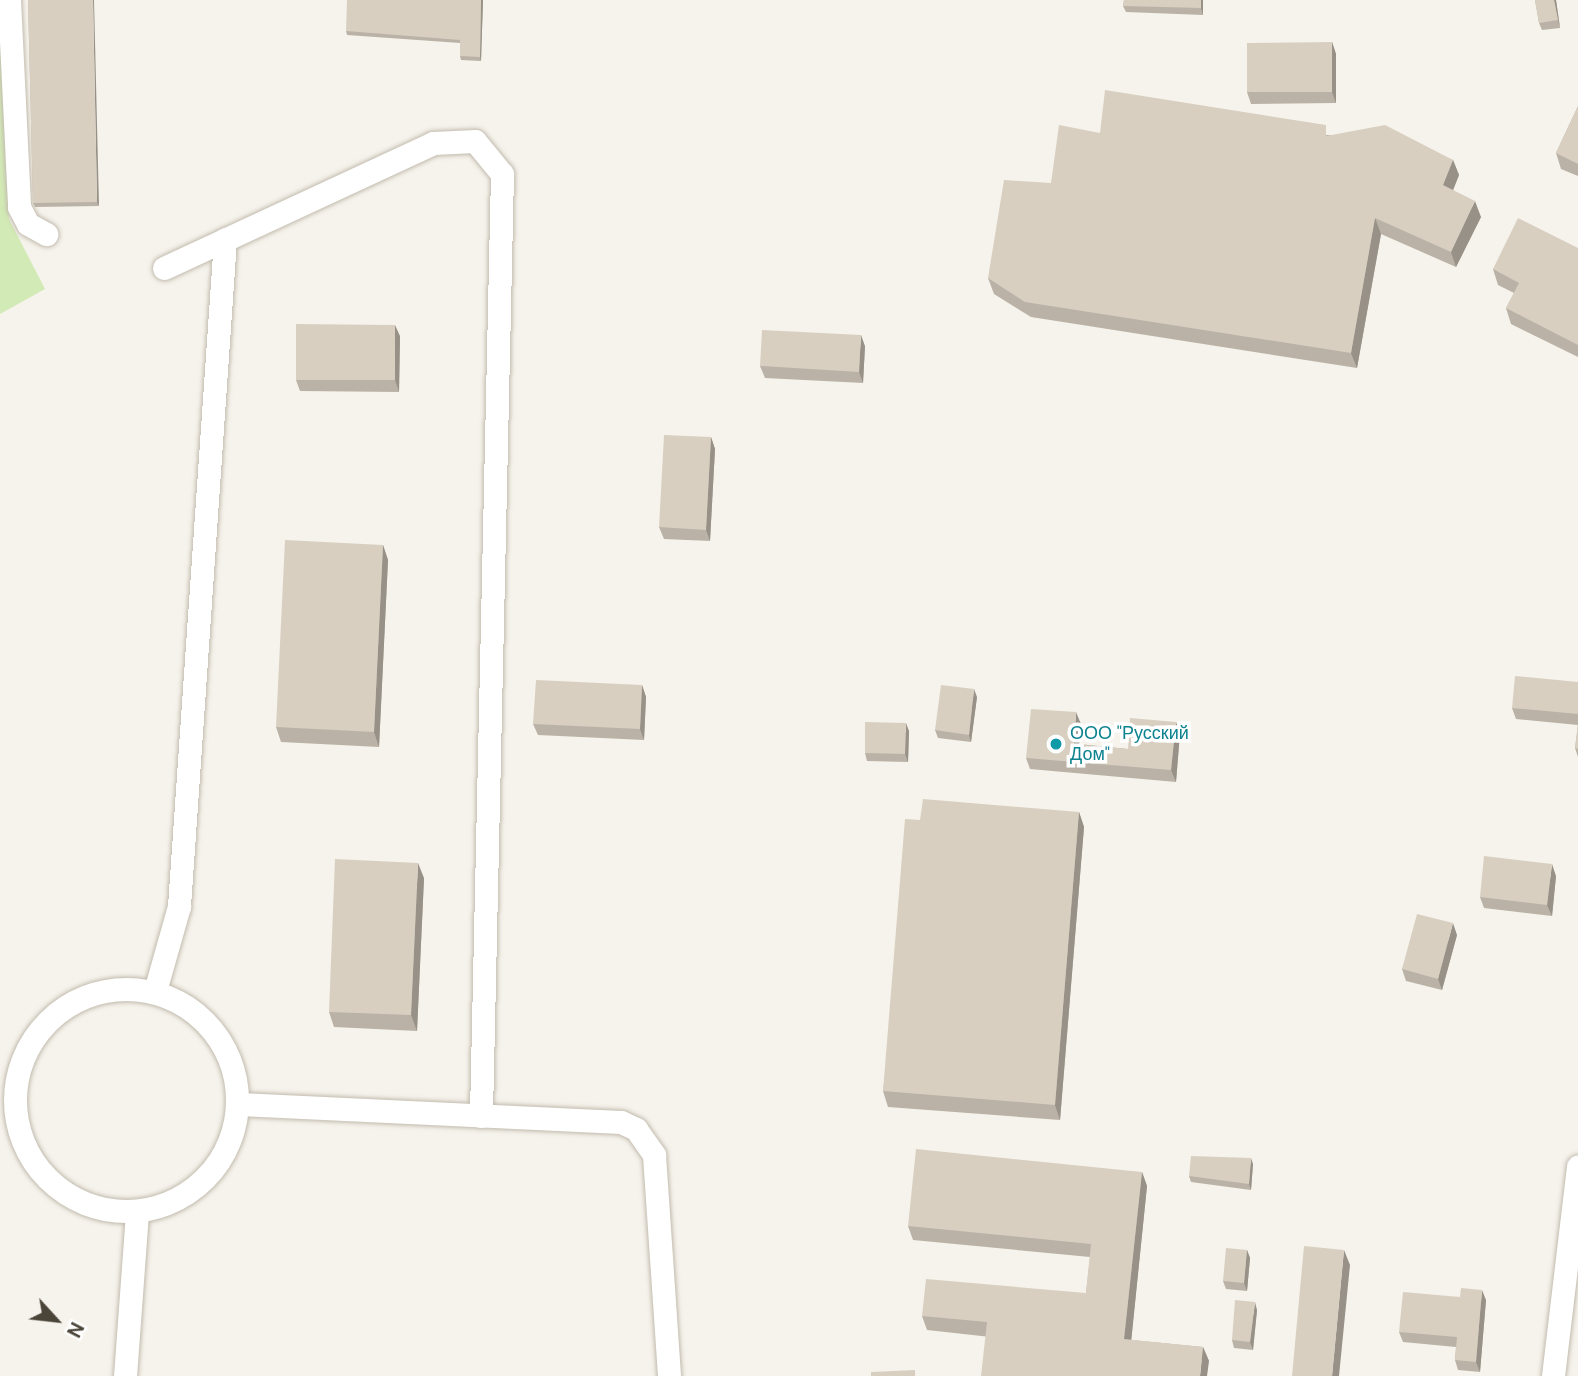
<!DOCTYPE html>
<html>
<head>
<meta charset="utf-8">
<style>
	body { margin:0 }
	#map { position:relative; width:1578px; height:1376px; overflow:hidden; background:#f6f3ec; font-family:"DM Sans",sans-serif }
	div>[style] { position:absolute }
	[style*='--x'] { left:calc(var(--x)*1px); top:calc(var(--y)*1px); width:calc(var(--w)*1px); rotate:calc(var(--a)*1deg) }
	.green>* { inset:0; background:#d2eab5 }
	.roads { filter:drop-shadow(0 0 2px #c2bbae) drop-shadow(0 0 2px #c2bbae) }
	.minor>* { height:23px; margin:-11.5px; padding:0 11.5px; transform-origin:11.5px; border-radius:11.5px; background:#fff }
	.minor>.ring { margin:-11.5px; padding:0; box-sizing:content-box; background:none; border:23px solid #fff; border-radius:50% }
	.wall>* { inset:0; background:#bab2a6 }
	.shaded-wall>* { inset:0; background:#979187 }
	.building>* { inset:0; background:#d8cfc1 }
	.dots>* { width:19px; height:19px; translate:-50% -50%; box-sizing:border-box; border:4px solid #fff; border-radius:50% }
	span { translate:-50% -50%; white-space:nowrap; text-align:center; line-height:1.15; -webkit-text-stroke:7px #fff; paint-order:stroke }
	.culture-label { font-size:18px; color:#0d838f }
	.left { translate:0 -50%; text-align:left }
	.north { position:absolute; left:21px; top:1285px; width:70px; height:70px; -webkit-text-stroke:5px #fff; paint-order:stroke; rotate:117deg; font-size:19px; font-weight:700; line-height:28px; text-align:center; color:#4b4439 }
	.north::after { content:''; display:block; margin:auto; width:24px; height:32px; background:#4b4439; clip-path:polygon(50% 0,100% 100%,50% 72%,0 100%) }
</style>
</head>
<body>
<div id="map">
	<div class="green">
		<i style="clip-path:polygon(0 0,9px 219px,45px 289px,0 314px)"></i>
	</div>
	<div class="roads">
		<div class="minor">
			<i style="--x:9;--y:0;--w:207;--a:87.2"></i>
			<i style="--x:19;--y:207;--w:19;--a:62"></i>
			<i style="--x:28;--y:224;--w:21;--a:29"></i>
			<i style="--x:164;--y:268;--w:297;--a:-24.9"></i>
			<i style="--x:433;--y:143;--w:42;--a:-2.7"></i>
			<i style="--x:475;--y:141;--w:43;--a:50.7"></i>
			<i style="--x:502;--y:174;--w:942;--a:91.28"></i>
			<i class="ring" style="left:15px;top:989px;width:199px;height:199px"></i>
			<i style="--x:155;--y:991;--w:88;--a:-74.2"></i>
			<i style="--x:179;--y:906;--w:668;--a:-86.05"></i>
			<i style="--x:239;--y:1104;--w:382;--a:2.7"></i>
			<i style="--x:621;--y:1122;--w:17;--a:25"></i>
			<i style="--x:636;--y:1129;--w:32;--a:55"></i>
			<i style="--x:654;--y:1155;--w:222;--a:86.1"></i>
			<i style="--x:125;--y:1376;--w:164;--a:-85.8"></i>
			<i style="--x:1553;--y:1376;--w:211;--a:-83.2"></i>
		</div>
	</div>
	<div class="wall">
		<i style="clip-path:polygon(28px 0,99px 206px,35px 207px,33px 203px)"></i>
		<i style="clip-path:polygon(483px 0,481px 61px,461px 60px,460px 56px,460px 43px,347px 35px,346px 31px)"></i>
		<i style="clip-path:polygon(1124px 0,1203px 0,1203px 15px,1126px 12px,1123px 6px)"></i>
		<i style="clip-path:polygon(1535px 0,1556px 0,1560px 28px,1542px 30px,1539px 23px)"></i>
		<i style="clip-path:polygon(1332px 42px,1336px 54px,1336px 103px,1251px 104px,1247px 92px)"></i>
		<i style="clip-path:polygon(1578px 106px,1578px 176px,1561px 169px,1556px 153px)"></i>
		<i style="clip-path:polygon(1100px 133px,1330px 135px,1453px 160px,1459px 175px,1453px 190px,1481px 217px,1456px 267px,1381px 234px,1357px 368px,1031px 317px,994px 294px,988px 278px,1051px 183px)"></i>
		<i style="clip-path:polygon(1578px 248px,1578px 357px,1511px 324px,1506px 308px,1514px 293px,1498px 285px,1493px 269px)"></i>
		<i style="clip-path:polygon(400px 336px,399px 392px,300px 391px,296px 380px)"></i>
		<i style="clip-path:polygon(865px 346px,863px 383px,765px 378px,760px 366px)"></i>
		<i style="clip-path:polygon(711px 437px,715px 449px,710px 541px,664px 539px,659px 527px)"></i>
		<i style="clip-path:polygon(383px 545px,388px 560px,379px 747px,281px 742px,276px 727px)"></i>
		<i style="clip-path:polygon(1578px 682px,1578px 757px,1575px 748px,1578px 725px,1516px 719px,1512px 708px)"></i>
		<i style="clip-path:polygon(642px 685px,646px 697px,644px 740px,538px 735px,533px 724px)"></i>
		<i style="clip-path:polygon(977px 697px,971px 742px,938px 738px,935px 730px)"></i>
		<i style="clip-path:polygon(1081px 724px,1079px 744px,1128px 749px,1180px 733px,1176px 782px,1030px 769px,1026px 758px)"></i>
		<i style="clip-path:polygon(909px 731px,908px 762px,867px 761px,865px 753px)"></i>
		<i style="clip-path:polygon(1079px 812px,1084px 827px,1060px 1120px,888px 1107px,883px 1091px,920px 820px)"></i>
		<i style="clip-path:polygon(1556px 876px,1552px 916px,1484px 908px,1480px 897px)"></i>
		<i style="clip-path:polygon(424px 878px,417px 1031px,334px 1027px,329px 1012px)"></i>
		<i style="clip-path:polygon(1457px 935px,1442px 990px,1406px 981px,1402px 969px)"></i>
		<i style="clip-path:polygon(1253px 1164px,1251px 1190px,1191px 1182px,1189px 1176px)"></i>
		<i style="clip-path:polygon(1142px 1172px,1147px 1186px,1131px 1340px,1203px 1347px,1209px 1361px,927px 1330px,922px 1316px,1086px 1293px,1090px 1257px,913px 1240px,908px 1226px)"></i>
		<i style="clip-path:polygon(1247px 1250px,1250px 1258px,1247px 1291px,1226px 1289px,1223px 1281px)"></i>
		<i style="clip-path:polygon(1486px 1300px,1480px 1372px,1458px 1370px,1455px 1360px,1456px 1347px,1403px 1342px,1399px 1332px)"></i>
		<i style="clip-path:polygon(1257px 1310px,1253px 1350px,1234px 1348px,1232px 1340px)"></i>
	</div>
	<div class="shaded-wall">
		<i style="clip-path:polygon(93px 0,94px 0,99px 206px,97px 202px)"></i>
		<i style="clip-path:polygon(481px 0,483px 0,481px 61px,480px 57px)"></i>
		<i style="clip-path:polygon(1201px 0,1203px 0,1203px 15px,1201px 8px)"></i>
		<i style="clip-path:polygon(1554px 0,1556px 0,1560px 28px,1558px 20px)"></i>
		<i style="clip-path:polygon(1332px 42px,1336px 54px,1336px 103px,1332px 92px)"></i>
		<i style="clip-path:polygon(1453px 160px,1459px 175px,1449px 200px,1443px 185px)"></i>
		<i style="clip-path:polygon(1475px 201px,1481px 217px,1456px 267px,1451px 252px)"></i>
		<i style="clip-path:polygon(1375px 218px,1381px 234px,1357px 368px,1351px 353px)"></i>
		<i style="clip-path:polygon(395px 325px,400px 336px,399px 392px,395px 380px)"></i>
		<i style="clip-path:polygon(861px 335px,865px 346px,863px 383px,859px 372px)"></i>
		<i style="clip-path:polygon(711px 437px,715px 449px,710px 541px,706px 530px)"></i>
		<i style="clip-path:polygon(383px 545px,388px 560px,379px 747px,374px 732px)"></i>
		<i style="clip-path:polygon(642px 685px,646px 697px,644px 740px,640px 729px)"></i>
		<i style="clip-path:polygon(974px 689px,977px 697px,971px 742px,969px 735px)"></i>
		<i style="clip-path:polygon(1076px 712px,1081px 724px,1078px 756px,1074px 744px)"></i>
		<i style="clip-path:polygon(1176px 722px,1180px 733px,1176px 782px,1171px 770px)"></i>
		<i style="clip-path:polygon(906px 723px,909px 731px,908px 762px,905px 754px)"></i>
		<i style="clip-path:polygon(1079px 812px,1084px 827px,1060px 1120px,1055px 1105px)"></i>
		<i style="clip-path:polygon(418px 863px,424px 878px,417px 1031px,411px 1015px)"></i>
		<i style="clip-path:polygon(1552px 864px,1556px 876px,1552px 916px,1547px 905px)"></i>
		<i style="clip-path:polygon(1453px 923px,1457px 935px,1442px 990px,1438px 979px)"></i>
		<i style="clip-path:polygon(1251px 1158px,1253px 1164px,1251px 1190px,1249px 1184px)"></i>
		<i style="clip-path:polygon(1142px 1172px,1147px 1186px,1130px 1353px,1124px 1339px)"></i>
		<i style="clip-path:polygon(1247px 1250px,1250px 1258px,1247px 1291px,1244px 1283px)"></i>
		<i style="clip-path:polygon(1344px 1250px,1350px 1265px,1339px 1376px,1332px 1376px)"></i>
		<i style="clip-path:polygon(1482px 1290px,1486px 1300px,1480px 1372px,1476px 1362px)"></i>
		<i style="clip-path:polygon(1255px 1302px,1257px 1310px,1253px 1350px,1250px 1342px)"></i>
		<i style="clip-path:polygon(1203px 1347px,1209px 1361px,1207px 1376px,1200px 1376px)"></i>
	</div>
	<div class="building">
		<i style="clip-path:polygon(28px 0,93px 0,97px 202px,33px 203px)"></i>
		<i style="clip-path:polygon(347px 0,481px 0,480px 57px,460px 56px,460px 40px,346px 31px)"></i>
		<i style="clip-path:polygon(1124px 0,1201px 0,1201px 8px,1123px 6px)"></i>
		<i style="clip-path:polygon(1535px 0,1554px 0,1558px 20px,1539px 23px)"></i>
		<i style="clip-path:polygon(1332px 42px,1332px 92px,1247px 92px,1247px 43px)"></i>
		<i style="clip-path:polygon(1105px 90px,1326px 125px,1326px 136px,1385px 125px,1453px 160px,1443px 185px,1475px 201px,1451px 252px,1375px 218px,1351px 353px,1025px 302px,988px 278px,1004px 180px,1051px 183px,1059px 125px,1100px 133px)"></i>
		<i style="clip-path:polygon(1578px 106px,1578px 164px,1556px 153px)"></i>
		<i style="clip-path:polygon(1518px 218px,1578px 248px,1578px 345px,1506px 308px,1519px 283px,1493px 269px)"></i>
		<i style="clip-path:polygon(296px 324px,395px 325px,395px 380px,296px 380px)"></i>
		<i style="clip-path:polygon(762px 330px,861px 335px,859px 372px,760px 366px)"></i>
		<i style="clip-path:polygon(664px 435px,711px 437px,706px 530px,659px 527px)"></i>
		<i style="clip-path:polygon(285px 540px,383px 545px,374px 732px,276px 727px)"></i>
		<i style="clip-path:polygon(1515px 676px,1578px 682px,1578px 714px,1512px 708px)"></i>
		<i style="clip-path:polygon(536px 680px,642px 685px,640px 729px,533px 724px)"></i>
		<i style="clip-path:polygon(941px 685px,974px 689px,969px 735px,935px 730px)"></i>
		<i style="clip-path:polygon(1031px 709px,1076px 712px,1074px 744px,1128px 749px,1130px 718px,1176px 722px,1171px 770px,1026px 758px)"></i>
		<i style="clip-path:polygon(865px 722px,906px 723px,905px 754px,865px 753px)"></i>
		<i style="clip-path:polygon(1578px 724px,1578px 749px,1575px 748px)"></i>
		<i style="clip-path:polygon(923px 799px,1079px 812px,1055px 1105px,883px 1091px,905px 819px,920px 820px)"></i>
		<i style="clip-path:polygon(1484px 856px,1552px 864px,1547px 905px,1480px 897px)"></i>
		<i style="clip-path:polygon(335px 859px,418px 863px,411px 1015px,329px 1012px)"></i>
		<i style="clip-path:polygon(1417px 914px,1453px 923px,1438px 979px,1402px 969px)"></i>
		<i style="clip-path:polygon(916px 1149px,1142px 1172px,1124px 1339px,1203px 1347px,1200px 1376px,981px 1376px,987px 1322px,922px 1316px,926px 1279px,1086px 1293px,1091px 1244px,908px 1226px)"></i>
		<i style="clip-path:polygon(1191px 1156px,1251px 1158px,1249px 1184px,1189px 1176px)"></i>
		<i style="clip-path:polygon(1304px 1246px,1344px 1250px,1332px 1376px,1292px 1376px)"></i>
		<i style="clip-path:polygon(1226px 1248px,1247px 1250px,1244px 1283px,1223px 1281px)"></i>
		<i style="clip-path:polygon(1461px 1288px,1482px 1290px,1476px 1362px,1455px 1360px,1457px 1337px,1399px 1332px,1403px 1292px,1460px 1297px)"></i>
		<i style="clip-path:polygon(1235px 1300px,1255px 1302px,1250px 1342px,1232px 1340px)"></i>
		<i style="clip-path:polygon(915px 1370px,915px 1376px,871px 1376px,871px 1372px)"></i>
	</div>
	<div class="dots">
		<i style="left:1056px;top:744px;background:#0f9aa8"></i>
	</div>
	<div class="culture-label">
		<span class="left" style="left:1070px;top:744px">ООО "Русский<br>Дом"</span>
	</div>
	<div class="north">N</div>
</div>
</body>
</html>
